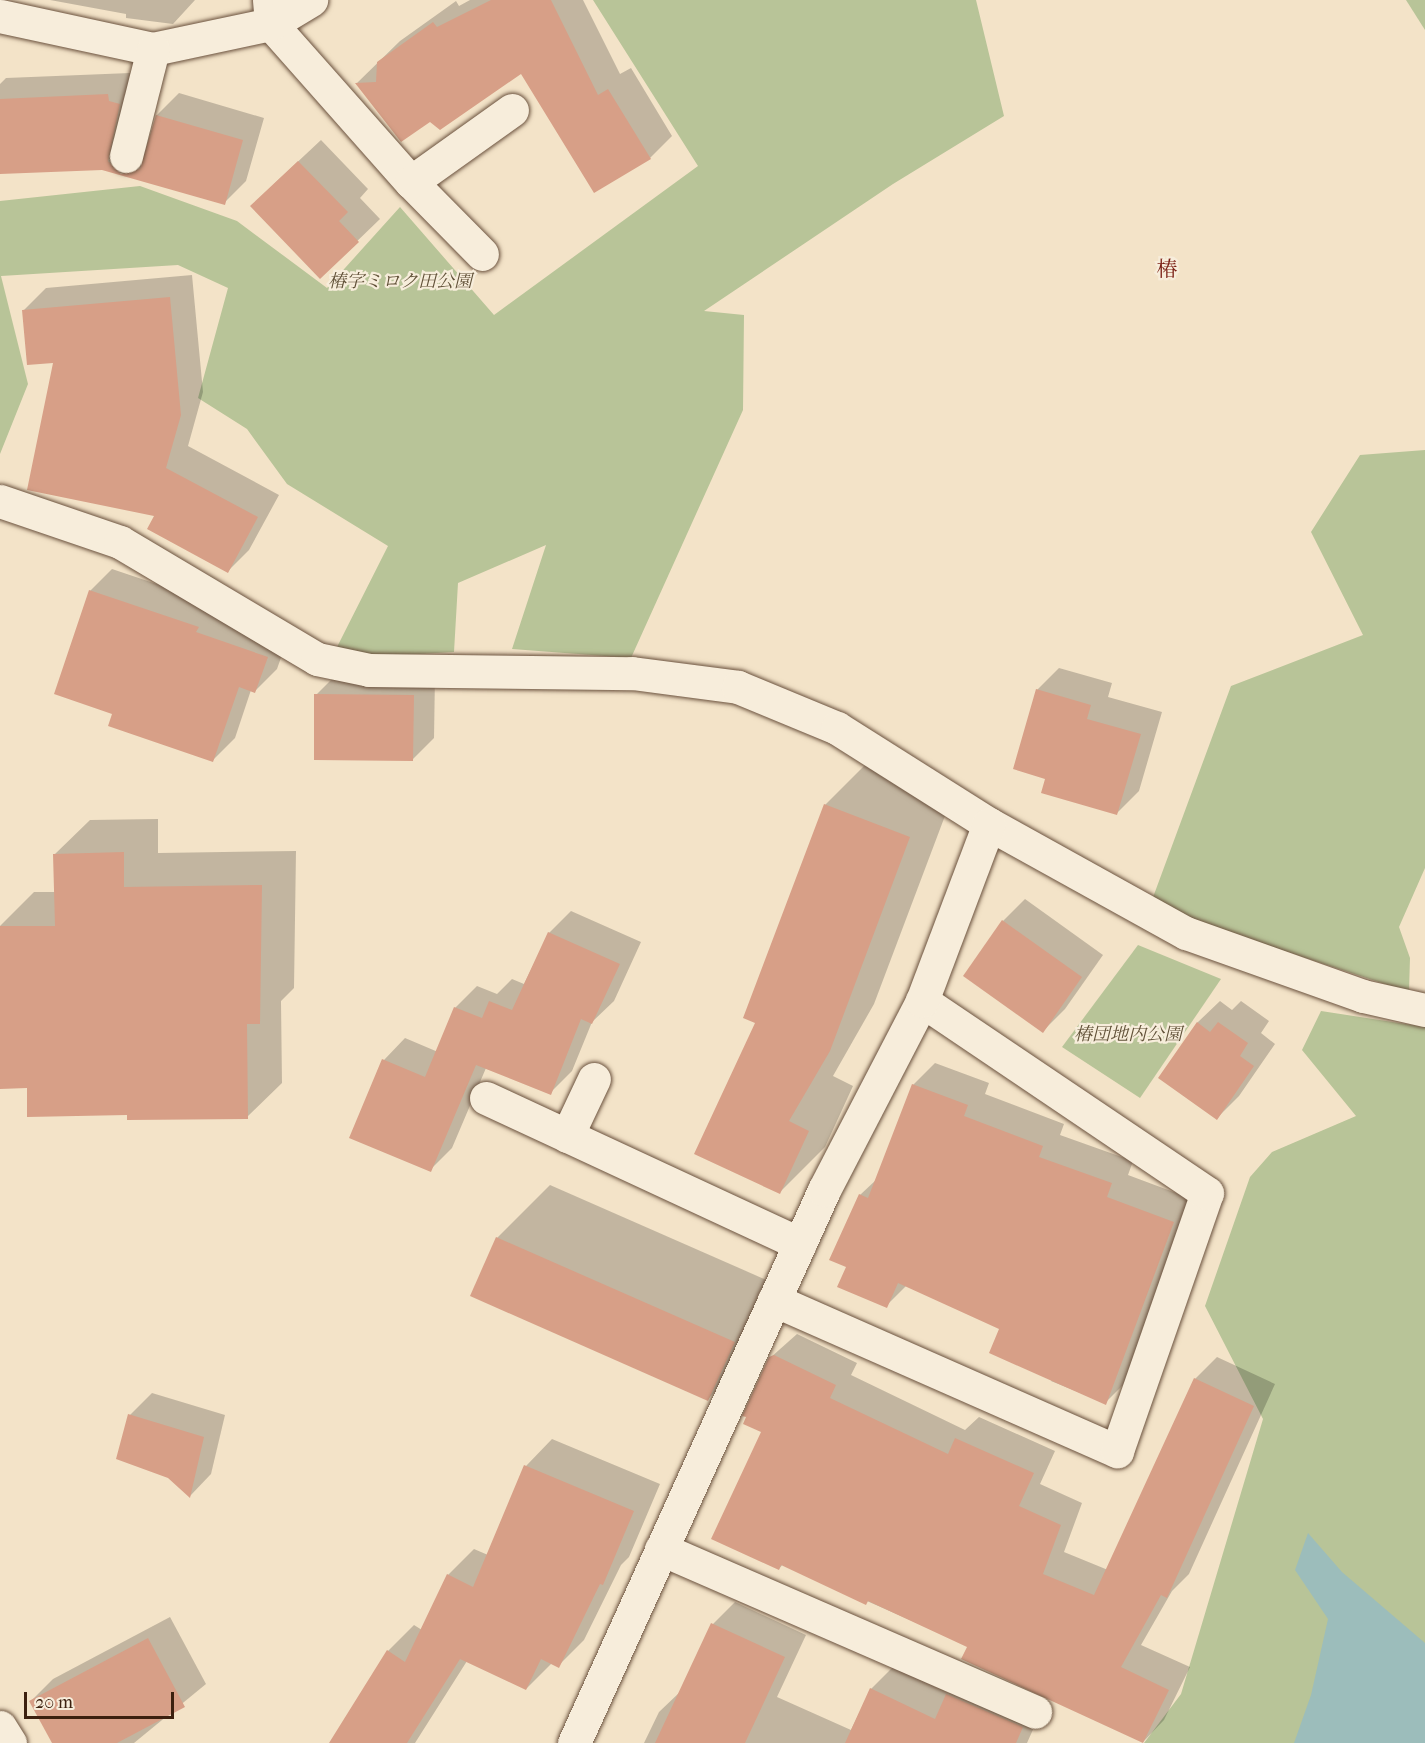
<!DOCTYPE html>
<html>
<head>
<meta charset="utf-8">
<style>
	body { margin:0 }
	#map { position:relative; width:1425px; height:1743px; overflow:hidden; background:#f3e3c8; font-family:"IM FELL French Canon","Noto Serif JP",serif }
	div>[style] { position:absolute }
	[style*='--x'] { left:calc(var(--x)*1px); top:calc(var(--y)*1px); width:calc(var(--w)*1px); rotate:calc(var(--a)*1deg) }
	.green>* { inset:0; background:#b8c498 }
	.water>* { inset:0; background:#9cbdbb }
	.shadow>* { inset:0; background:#0003 }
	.building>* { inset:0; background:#d79f87 }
	.roads { filter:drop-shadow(0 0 2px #6a513d) drop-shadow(0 0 2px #6a513d) }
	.street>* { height:33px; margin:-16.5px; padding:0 16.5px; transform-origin:16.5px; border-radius:16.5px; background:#f7eddb }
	span { translate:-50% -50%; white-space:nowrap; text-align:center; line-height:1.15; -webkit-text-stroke:4.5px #f7eddb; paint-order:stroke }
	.park-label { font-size:18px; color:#615138; font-style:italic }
	.quarter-label { font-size:21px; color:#7a1f14 }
	.scale { position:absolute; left:24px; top:1692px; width:150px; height:27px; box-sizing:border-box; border:3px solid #3c200f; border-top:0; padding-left:8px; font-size:18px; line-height:21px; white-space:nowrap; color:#3c200f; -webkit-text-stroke:4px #f7eddb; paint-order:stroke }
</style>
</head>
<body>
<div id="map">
	<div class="green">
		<i style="clip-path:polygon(593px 0,976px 0,1004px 116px,893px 184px,704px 311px,744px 315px,743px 410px,631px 658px,512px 649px,546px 545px,458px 583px,454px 652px,367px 657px,336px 649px,388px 546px,287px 484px,247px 429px,198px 398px,228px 288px,178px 265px,1px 276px,28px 384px,0 454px,0 201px,140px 186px,237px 221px,327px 288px,400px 207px,494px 315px,698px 166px)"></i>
		<i style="clip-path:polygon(1406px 0,1425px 0,1425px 30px)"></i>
		<i style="clip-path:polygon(1425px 450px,1425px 868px,1399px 927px,1410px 958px,1409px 992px,1193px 921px,1152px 900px,1231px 686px,1363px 635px,1311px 532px,1360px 455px)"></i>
		<i style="clip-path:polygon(1138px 945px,1221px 979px,1140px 1098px,1062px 1047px)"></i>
		<i style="clip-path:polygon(1321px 1011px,1425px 1027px,1425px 1743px,1144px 1743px,1181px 1694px,1263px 1419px,1205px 1306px,1250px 1177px,1272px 1152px,1356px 1116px,1302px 1050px)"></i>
	</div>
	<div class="water">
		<i style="clip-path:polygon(1308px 1533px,1342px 1572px,1425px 1643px,1425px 1743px,1294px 1743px,1311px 1695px,1328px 1619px,1295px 1570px)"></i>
	</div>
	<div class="shadow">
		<i style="clip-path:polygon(50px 0,195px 0,173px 24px,126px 18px,126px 14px)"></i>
		<i style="clip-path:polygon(470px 0,583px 0,620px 74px,631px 68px,672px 136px,650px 158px,522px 72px,430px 120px,401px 140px,357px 83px,400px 41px,456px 1px,459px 6px)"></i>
		<i style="clip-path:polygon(130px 73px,129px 138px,144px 153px,157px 115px,179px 93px,264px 118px,246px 181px,224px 203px,103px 168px,0 172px,0 84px,6px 78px)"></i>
		<i style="clip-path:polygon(321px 140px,368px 189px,360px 198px,380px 219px,320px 277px,274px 184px)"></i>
		<i style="clip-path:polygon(192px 275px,203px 392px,188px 446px,279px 495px,249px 550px,228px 571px,157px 514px,24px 310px,46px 288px)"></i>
		<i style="clip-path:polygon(112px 569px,219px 605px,289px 635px,277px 669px,255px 691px,251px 690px,235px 738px,213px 760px,114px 713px,90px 591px)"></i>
		<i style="clip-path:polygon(1059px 668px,1112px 683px,1108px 697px,1162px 712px,1139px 791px,1117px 813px,1047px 778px,1037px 690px)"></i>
		<i style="clip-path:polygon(338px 673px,435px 674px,434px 738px,412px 760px,316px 695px)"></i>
		<i style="clip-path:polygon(870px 760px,954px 792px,874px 1004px,833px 1076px,853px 1086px,825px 1147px,780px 1192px,757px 1022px,825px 805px)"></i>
		<i style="clip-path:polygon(158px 819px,158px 853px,296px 851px,294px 988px,281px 1001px,282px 1083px,247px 1117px,129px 1113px,28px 1087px,0 1088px,0 926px,34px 892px,56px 892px,55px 854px,90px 820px)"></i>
		<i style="clip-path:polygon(1025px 899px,1103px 955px,1065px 1009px,1043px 1031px,1003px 921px)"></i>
		<i style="clip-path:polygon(571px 911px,641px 942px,614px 1001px,592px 1022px,572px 1071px,550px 1093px,486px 1068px,452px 1148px,430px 1170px,384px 1060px,405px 1038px,438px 1052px,455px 1008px,477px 986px,497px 994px,512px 979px,524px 984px,549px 933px)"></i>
		<i style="clip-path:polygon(1220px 1001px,1232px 1010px,1241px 1001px,1269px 1021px,1261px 1033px,1275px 1044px,1239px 1096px,1217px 1118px,1160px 1078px,1198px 1022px)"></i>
		<i style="clip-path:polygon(935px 1063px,989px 1083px,985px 1094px,1064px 1124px,1060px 1135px,1133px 1161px,1128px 1175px,1195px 1200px,1127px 1381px,1105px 1403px,1051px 1381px,1053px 1378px,1001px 1329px,907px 1285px,886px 1306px,848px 1266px,860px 1195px,877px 1179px,913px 1085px)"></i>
		<i style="clip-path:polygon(550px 1185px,787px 1289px,761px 1346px,708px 1399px,497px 1238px)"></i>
		<i style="clip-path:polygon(797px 1334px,857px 1363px,851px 1375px,965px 1430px,979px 1417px,1055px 1451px,1040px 1484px,1082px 1503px,1064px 1552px,1108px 1570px,1195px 1379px,1217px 1357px,1275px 1384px,1189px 1574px,1172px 1591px,1141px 1645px,1190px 1667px,1164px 1720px,1143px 1742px,969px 1646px,783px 1564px,779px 1569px,763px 1431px,770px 1358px)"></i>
		<i style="clip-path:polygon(152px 1393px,225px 1415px,211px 1474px,190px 1496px,169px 1477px,130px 1415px)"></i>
		<i style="clip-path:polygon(552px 1439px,660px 1484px,629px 1557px,621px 1565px,584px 1640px,558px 1666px,552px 1663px,526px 1689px,467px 1661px,415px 1743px,330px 1743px,388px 1651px,414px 1625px,422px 1630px,448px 1575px,474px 1549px,488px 1555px,526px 1466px)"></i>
		<i style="clip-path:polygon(735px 1602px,806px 1635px,777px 1697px,851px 1730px,871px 1689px,893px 1667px,949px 1693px,970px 1673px,1044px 1705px,1027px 1743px,644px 1743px,659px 1712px,681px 1691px,713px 1624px)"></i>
		<i style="clip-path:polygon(170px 1617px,206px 1684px,134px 1743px,53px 1743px,31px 1701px,53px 1679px)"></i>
	</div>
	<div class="building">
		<i style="clip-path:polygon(491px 0,551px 0,598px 95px,608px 89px,651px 159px,594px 193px,521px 74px,440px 130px,430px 122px,401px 142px,355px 83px,376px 82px,377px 62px,433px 22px,437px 27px)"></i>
		<i style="clip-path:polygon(108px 94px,109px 101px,120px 104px,108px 161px,121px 174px,140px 169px,156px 115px,243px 140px,225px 205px,102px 170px,0 174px,0 99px)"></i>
		<i style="clip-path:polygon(298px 161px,348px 212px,339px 221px,359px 242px,320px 279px,250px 206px)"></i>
		<i style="clip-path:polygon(170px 297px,181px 415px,166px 468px,258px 517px,228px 573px,147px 529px,154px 516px,27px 490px,53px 363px,27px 365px,22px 310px)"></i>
		<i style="clip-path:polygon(89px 590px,199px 627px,196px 632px,268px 657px,255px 693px,239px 687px,213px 762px,108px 726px,112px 714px,54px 694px)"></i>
		<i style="clip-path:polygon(1036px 689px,1091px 705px,1087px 719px,1141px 734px,1117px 815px,1041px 793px,1045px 779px,1013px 769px)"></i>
		<i style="clip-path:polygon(314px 694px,414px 695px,413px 761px,314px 760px)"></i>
		<i style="clip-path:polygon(824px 804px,910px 837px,830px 1051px,789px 1121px,809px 1131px,780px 1194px,694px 1154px,755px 1023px,743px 1018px)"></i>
		<i style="clip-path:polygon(124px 852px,124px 887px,262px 885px,260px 1024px,247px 1024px,248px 1119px,127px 1120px,127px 1115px,27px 1117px,27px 1088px,0 1089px,0 926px,55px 926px,53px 854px)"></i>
		<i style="clip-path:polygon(1002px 920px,1082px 977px,1043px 1033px,963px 976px)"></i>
		<i style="clip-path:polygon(548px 932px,620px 964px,592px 1024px,581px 1019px,551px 1095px,476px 1065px,431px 1172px,349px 1138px,382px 1059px,425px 1077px,454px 1007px,482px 1018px,489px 1001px,512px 1010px)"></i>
		<i style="clip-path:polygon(1197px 1022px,1210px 1032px,1218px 1022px,1248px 1043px,1240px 1056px,1254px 1066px,1217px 1120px,1158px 1078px)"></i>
		<i style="clip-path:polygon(912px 1084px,968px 1105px,964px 1116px,1043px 1146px,1039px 1157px,1112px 1183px,1107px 1197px,1174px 1222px,1106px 1405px,989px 1353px,999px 1329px,898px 1283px,887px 1308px,837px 1287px,846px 1267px,829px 1260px,859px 1194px,868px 1198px)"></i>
		<i style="clip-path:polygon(496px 1237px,735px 1342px,708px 1401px,470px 1296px)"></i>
		<i style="clip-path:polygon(774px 1355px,836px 1385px,830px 1398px,948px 1454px,955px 1438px,1034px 1473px,1019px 1506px,1061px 1525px,1043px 1574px,1094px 1595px,1194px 1378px,1254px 1406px,1167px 1598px,1161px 1595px,1121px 1667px,1169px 1690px,1143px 1743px,961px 1659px,967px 1647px,868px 1601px,866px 1605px,781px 1565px,779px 1570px,711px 1539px,761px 1432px,743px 1424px,746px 1417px,742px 1416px,769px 1357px)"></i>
		<i style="clip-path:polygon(128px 1414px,204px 1437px,190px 1498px,168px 1478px,116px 1459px)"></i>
		<i style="clip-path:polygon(524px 1465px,634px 1511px,603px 1585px,600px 1584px,559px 1668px,541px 1659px,526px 1690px,460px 1659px,407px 1743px,329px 1743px,387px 1650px,405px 1662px,447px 1574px,473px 1587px)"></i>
		<i style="clip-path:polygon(711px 1623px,785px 1657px,745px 1743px,655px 1743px)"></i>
		<i style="clip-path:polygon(148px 1638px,185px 1707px,117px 1743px,52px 1743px,29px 1701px)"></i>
		<i style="clip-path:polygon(870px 1688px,935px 1719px,946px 1694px,1023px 1727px,1016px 1743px,845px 1743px)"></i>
	</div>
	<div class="roads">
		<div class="street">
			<i style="--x:269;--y:0;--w:24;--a:85"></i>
			<i style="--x:271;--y:24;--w:211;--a:48.5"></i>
			<i style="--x:411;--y:182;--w:101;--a:45.4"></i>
			<i style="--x:0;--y:16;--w:157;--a:12.2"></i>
			<i style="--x:153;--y:49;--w:121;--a:-12"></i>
			<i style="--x:271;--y:24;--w:47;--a:-31"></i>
			<i style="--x:126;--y:156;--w:110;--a:-75.8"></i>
			<i style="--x:411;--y:182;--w:124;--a:-35.5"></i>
			<i style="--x:0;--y:501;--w:127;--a:18.9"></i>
			<i style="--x:120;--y:542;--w:229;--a:30.7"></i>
			<i style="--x:317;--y:659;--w:53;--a:11.9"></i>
			<i style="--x:369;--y:670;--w:263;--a:0.7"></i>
			<i style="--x:632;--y:673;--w:107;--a:7.5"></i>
			<i style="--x:738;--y:687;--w:107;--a:22.5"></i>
			<i style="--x:837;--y:728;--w:180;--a:32.3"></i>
			<i style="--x:989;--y:824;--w:225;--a:29"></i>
			<i style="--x:1186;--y:933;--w:188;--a:19.6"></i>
			<i style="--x:1363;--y:996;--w:64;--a:12.7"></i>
			<i style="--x:486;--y:1098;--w:346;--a:24.9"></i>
			<i style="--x:567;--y:1136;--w:63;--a:-64.7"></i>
			<i style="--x:774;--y:1300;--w:375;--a:23.8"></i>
			<i style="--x:1117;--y:1451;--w:273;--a:-70.8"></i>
			<i style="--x:1207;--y:1193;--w:344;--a:-146"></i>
			<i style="--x:661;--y:1549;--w:408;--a:23.5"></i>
			<i style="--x:0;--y:1727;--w:19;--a:58"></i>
			<i style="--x:574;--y:1743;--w:607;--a:-65.67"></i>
			<i style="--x:824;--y:1190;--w:213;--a:-62.6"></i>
			<i style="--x:922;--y:1001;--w:189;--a:-69.3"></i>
		</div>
	</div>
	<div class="park-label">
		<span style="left:400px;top:282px">椿字ミロク田公園</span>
		<span style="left:1128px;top:1035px">椿団地内公園</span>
	</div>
	<div class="quarter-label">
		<span style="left:1167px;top:269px">椿</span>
	</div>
	<div class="scale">20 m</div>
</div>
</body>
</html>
